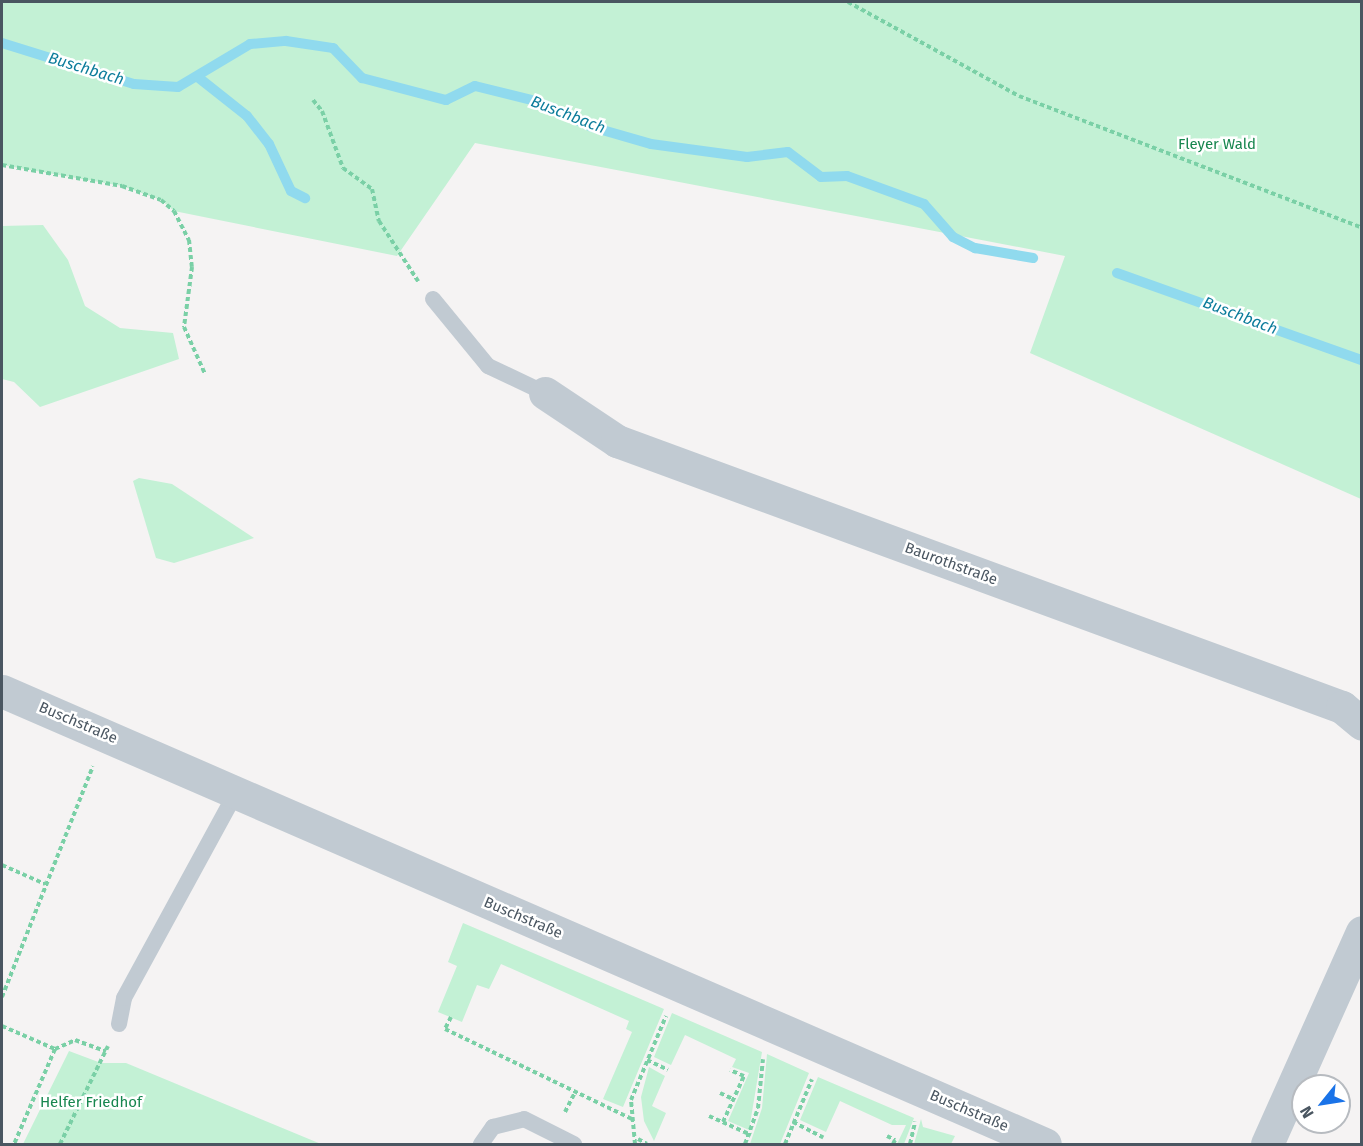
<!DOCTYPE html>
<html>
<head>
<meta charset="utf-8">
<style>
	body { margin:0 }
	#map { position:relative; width:1363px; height:1146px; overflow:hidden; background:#f5f3f3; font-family:"Fira Sans",sans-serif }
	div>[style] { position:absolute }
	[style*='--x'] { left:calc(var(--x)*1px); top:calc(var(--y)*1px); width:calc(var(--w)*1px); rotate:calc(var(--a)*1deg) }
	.green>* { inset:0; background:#c3f1d5 }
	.stream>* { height:10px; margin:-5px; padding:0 5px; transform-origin:5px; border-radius:5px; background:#90daee }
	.path>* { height:4px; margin-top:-2px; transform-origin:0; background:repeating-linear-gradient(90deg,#7ad0a6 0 4.5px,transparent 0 7.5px) }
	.lane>* { height:16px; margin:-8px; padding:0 8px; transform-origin:8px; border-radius:8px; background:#c1cad2 }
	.street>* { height:33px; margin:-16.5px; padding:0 16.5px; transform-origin:16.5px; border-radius:16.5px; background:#c1cad2 }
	span { translate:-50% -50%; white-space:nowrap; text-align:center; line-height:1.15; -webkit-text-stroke:5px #fff; paint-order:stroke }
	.park-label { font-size:15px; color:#17864f }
	.street-label { font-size:15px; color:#4a5661 }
	.water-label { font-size:16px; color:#0c7c9b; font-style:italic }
	.frame { position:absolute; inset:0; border:3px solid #4a5661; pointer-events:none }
	.north { position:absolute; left:1291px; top:1074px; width:60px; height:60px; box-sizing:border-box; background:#fff; border:2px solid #b7bbc0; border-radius:50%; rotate:240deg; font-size:16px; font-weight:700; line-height:24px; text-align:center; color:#4a5661 }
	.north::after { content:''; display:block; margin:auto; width:21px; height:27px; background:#1a73e8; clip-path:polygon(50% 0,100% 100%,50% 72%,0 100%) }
</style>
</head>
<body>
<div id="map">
	<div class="green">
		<i style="clip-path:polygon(2px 2px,1361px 2px,1361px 499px,1030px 353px,1065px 256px,475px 143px,397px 256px,174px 211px,161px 200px,122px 186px,2px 165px)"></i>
		<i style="clip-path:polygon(43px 225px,68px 260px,85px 306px,120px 328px,173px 333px,179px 359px,40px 407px,14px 382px,2px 379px,2px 226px)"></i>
		<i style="clip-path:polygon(139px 478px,172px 484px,254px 538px,174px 563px,156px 558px,133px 481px)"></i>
		<i style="clip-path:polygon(463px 923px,664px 1009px,623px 1107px,603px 1099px,632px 1032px,626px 1029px,629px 1021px,501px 964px,489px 989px,477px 985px,462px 1022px,438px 1012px,457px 966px,448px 962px)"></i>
		<i style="clip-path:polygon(672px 1013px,762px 1052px,749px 1130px,728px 1121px,749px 1073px,732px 1067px,736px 1059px,685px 1035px,671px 1065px,654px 1057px)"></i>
		<i style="clip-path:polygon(69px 1051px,101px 1063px,126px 1063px,321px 1144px,23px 1144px)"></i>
		<i style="clip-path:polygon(767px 1054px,809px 1073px,780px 1144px,750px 1144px,762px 1108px)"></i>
		<i style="clip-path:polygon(649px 1067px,665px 1076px,652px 1106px,666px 1113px,654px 1141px,644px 1121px,641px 1097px)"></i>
		<i style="clip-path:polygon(818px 1077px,914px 1118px,904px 1144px,897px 1144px,906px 1125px,892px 1125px,840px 1101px,826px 1132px,800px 1120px)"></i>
		<i style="clip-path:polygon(921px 1119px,923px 1127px,955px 1136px,951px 1144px,914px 1144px)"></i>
	</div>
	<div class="stream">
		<i style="--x:2;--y:43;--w:138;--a:17.3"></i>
		<i style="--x:134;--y:84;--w:44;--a:3.9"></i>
		<i style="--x:178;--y:87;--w:84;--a:-30.8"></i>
		<i style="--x:250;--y:44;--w:36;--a:-5"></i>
		<i style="--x:286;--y:41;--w:48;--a:8.5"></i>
		<i style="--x:333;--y:48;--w:42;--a:46"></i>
		<i style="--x:362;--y:78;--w:87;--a:14.7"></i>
		<i style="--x:446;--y:100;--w:32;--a:-26"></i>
		<i style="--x:475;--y:86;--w:63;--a:13.8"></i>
		<i style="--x:536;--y:101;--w:62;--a:24.9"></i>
		<i style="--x:592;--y:127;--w:61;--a:16.1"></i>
		<i style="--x:651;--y:144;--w:97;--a:7.7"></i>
		<i style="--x:747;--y:157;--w:41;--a:-7"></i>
		<i style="--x:788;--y:152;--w:41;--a:37.1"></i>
		<i style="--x:821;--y:177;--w:26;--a:-2"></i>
		<i style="--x:847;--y:176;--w:82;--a:20"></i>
		<i style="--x:924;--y:204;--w:44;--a:48.7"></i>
		<i style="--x:953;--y:237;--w:25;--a:27"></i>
		<i style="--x:975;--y:248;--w:59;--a:9.8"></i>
		<i style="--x:199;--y:78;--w:61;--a:38.4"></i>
		<i style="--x:247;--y:116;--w:36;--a:52"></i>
		<i style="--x:269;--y:144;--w:52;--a:64.9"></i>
		<i style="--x:291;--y:191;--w:16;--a:27"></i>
		<i style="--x:1117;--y:273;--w:260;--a:19.6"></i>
	</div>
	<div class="path">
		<i style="--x:848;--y:2;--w:195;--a:28.8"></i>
		<i style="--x:1019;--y:96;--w:368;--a:21"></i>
		<i style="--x:313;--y:100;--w:14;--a:51"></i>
		<i style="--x:322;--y:111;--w:61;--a:69.8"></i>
		<i style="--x:343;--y:168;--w:36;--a:36"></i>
		<i style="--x:372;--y:189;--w:33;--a:78"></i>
		<i style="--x:379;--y:221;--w:72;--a:57"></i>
		<i style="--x:2;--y:165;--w:122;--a:9.9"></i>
		<i style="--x:122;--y:186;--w:41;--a:19.7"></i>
		<i style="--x:161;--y:200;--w:17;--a:40"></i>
		<i style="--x:174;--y:211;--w:33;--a:63"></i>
		<i style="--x:189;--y:240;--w:27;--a:84"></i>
		<i style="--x:192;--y:267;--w:61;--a:97.6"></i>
		<i style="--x:184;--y:327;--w:51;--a:65.9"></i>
		<i style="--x:2;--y:865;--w:47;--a:23.8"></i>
		<i style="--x:2;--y:997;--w:248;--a:-68.5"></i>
		<i style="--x:451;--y:1017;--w:13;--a:117"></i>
		<i style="--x:445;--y:1029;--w:208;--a:25.7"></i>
		<i style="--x:2;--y:1026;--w:58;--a:23.5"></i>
		<i style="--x:55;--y:1049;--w:103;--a:113.3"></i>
		<i style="--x:55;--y:1049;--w:22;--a:-24"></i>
		<i style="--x:75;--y:1040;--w:33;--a:20"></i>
		<i style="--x:647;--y:1060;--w:23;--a:25"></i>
		<i style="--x:720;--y:1093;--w:14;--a:25"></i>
		<i style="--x:565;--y:1112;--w:22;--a:-63"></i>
		<i style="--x:709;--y:1116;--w:46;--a:24.3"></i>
		<i style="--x:723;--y:1122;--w:51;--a:-65.5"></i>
		<i style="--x:744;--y:1076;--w:15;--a:-157"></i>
		<i style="--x:793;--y:1122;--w:34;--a:27"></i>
		<i style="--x:887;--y:1136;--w:9;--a:27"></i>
		<i style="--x:895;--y:1140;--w:4;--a:117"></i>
		<i style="--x:638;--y:1139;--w:10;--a:29"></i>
		<i style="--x:60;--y:1144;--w:109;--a:-63.9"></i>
		<i style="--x:635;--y:1144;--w:44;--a:-95.2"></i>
		<i style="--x:631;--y:1100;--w:91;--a:-67.4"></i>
		<i style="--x:745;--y:1144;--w:38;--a:-70"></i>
		<i style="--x:758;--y:1108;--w:49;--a:-84.2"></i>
		<i style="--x:785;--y:1144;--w:70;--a:-67.4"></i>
		<i style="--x:910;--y:1144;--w:23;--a:-77"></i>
	</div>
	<div class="lane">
		<i style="--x:433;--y:299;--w:87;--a:50.6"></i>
		<i style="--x:488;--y:366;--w:63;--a:25.3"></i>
		<i style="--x:119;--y:1024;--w:26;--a:-79"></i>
		<i style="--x:124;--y:998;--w:234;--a:-61.4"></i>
		<i style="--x:481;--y:1144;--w:21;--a:-55"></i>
		<i style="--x:493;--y:1127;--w:32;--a:-14"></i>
		<i style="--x:524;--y:1119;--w:56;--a:26.6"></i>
	</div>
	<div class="street">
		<i style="--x:545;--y:393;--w:87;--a:33.7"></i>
		<i style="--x:617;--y:441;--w:772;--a:20.15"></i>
		<i style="--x:1342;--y:707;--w:26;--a:40"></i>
		<i style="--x:2;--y:691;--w:1137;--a:23.48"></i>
		<i style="--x:1267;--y:1144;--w:232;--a:-65.9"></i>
	</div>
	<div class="park-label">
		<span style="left:1217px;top:145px">Fleyer Wald</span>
		<span style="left:91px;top:1103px">Helfer Friedhof</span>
	</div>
	<div class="street-label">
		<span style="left:951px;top:564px;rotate:20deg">Baurothstraße</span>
		<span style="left:78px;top:723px;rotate:23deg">Buschstraße</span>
		<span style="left:523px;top:918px;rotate:23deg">Buschstraße</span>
		<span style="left:969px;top:1111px;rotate:23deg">Buschstraße</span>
	</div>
	<div class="water-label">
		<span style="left:86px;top:69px;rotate:17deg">Buschbach</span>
		<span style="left:568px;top:115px;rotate:21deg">Buschbach</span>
		<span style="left:1240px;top:316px;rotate:21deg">Buschbach</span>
	</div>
	<div class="frame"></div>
	<div class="north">N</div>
</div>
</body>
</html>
